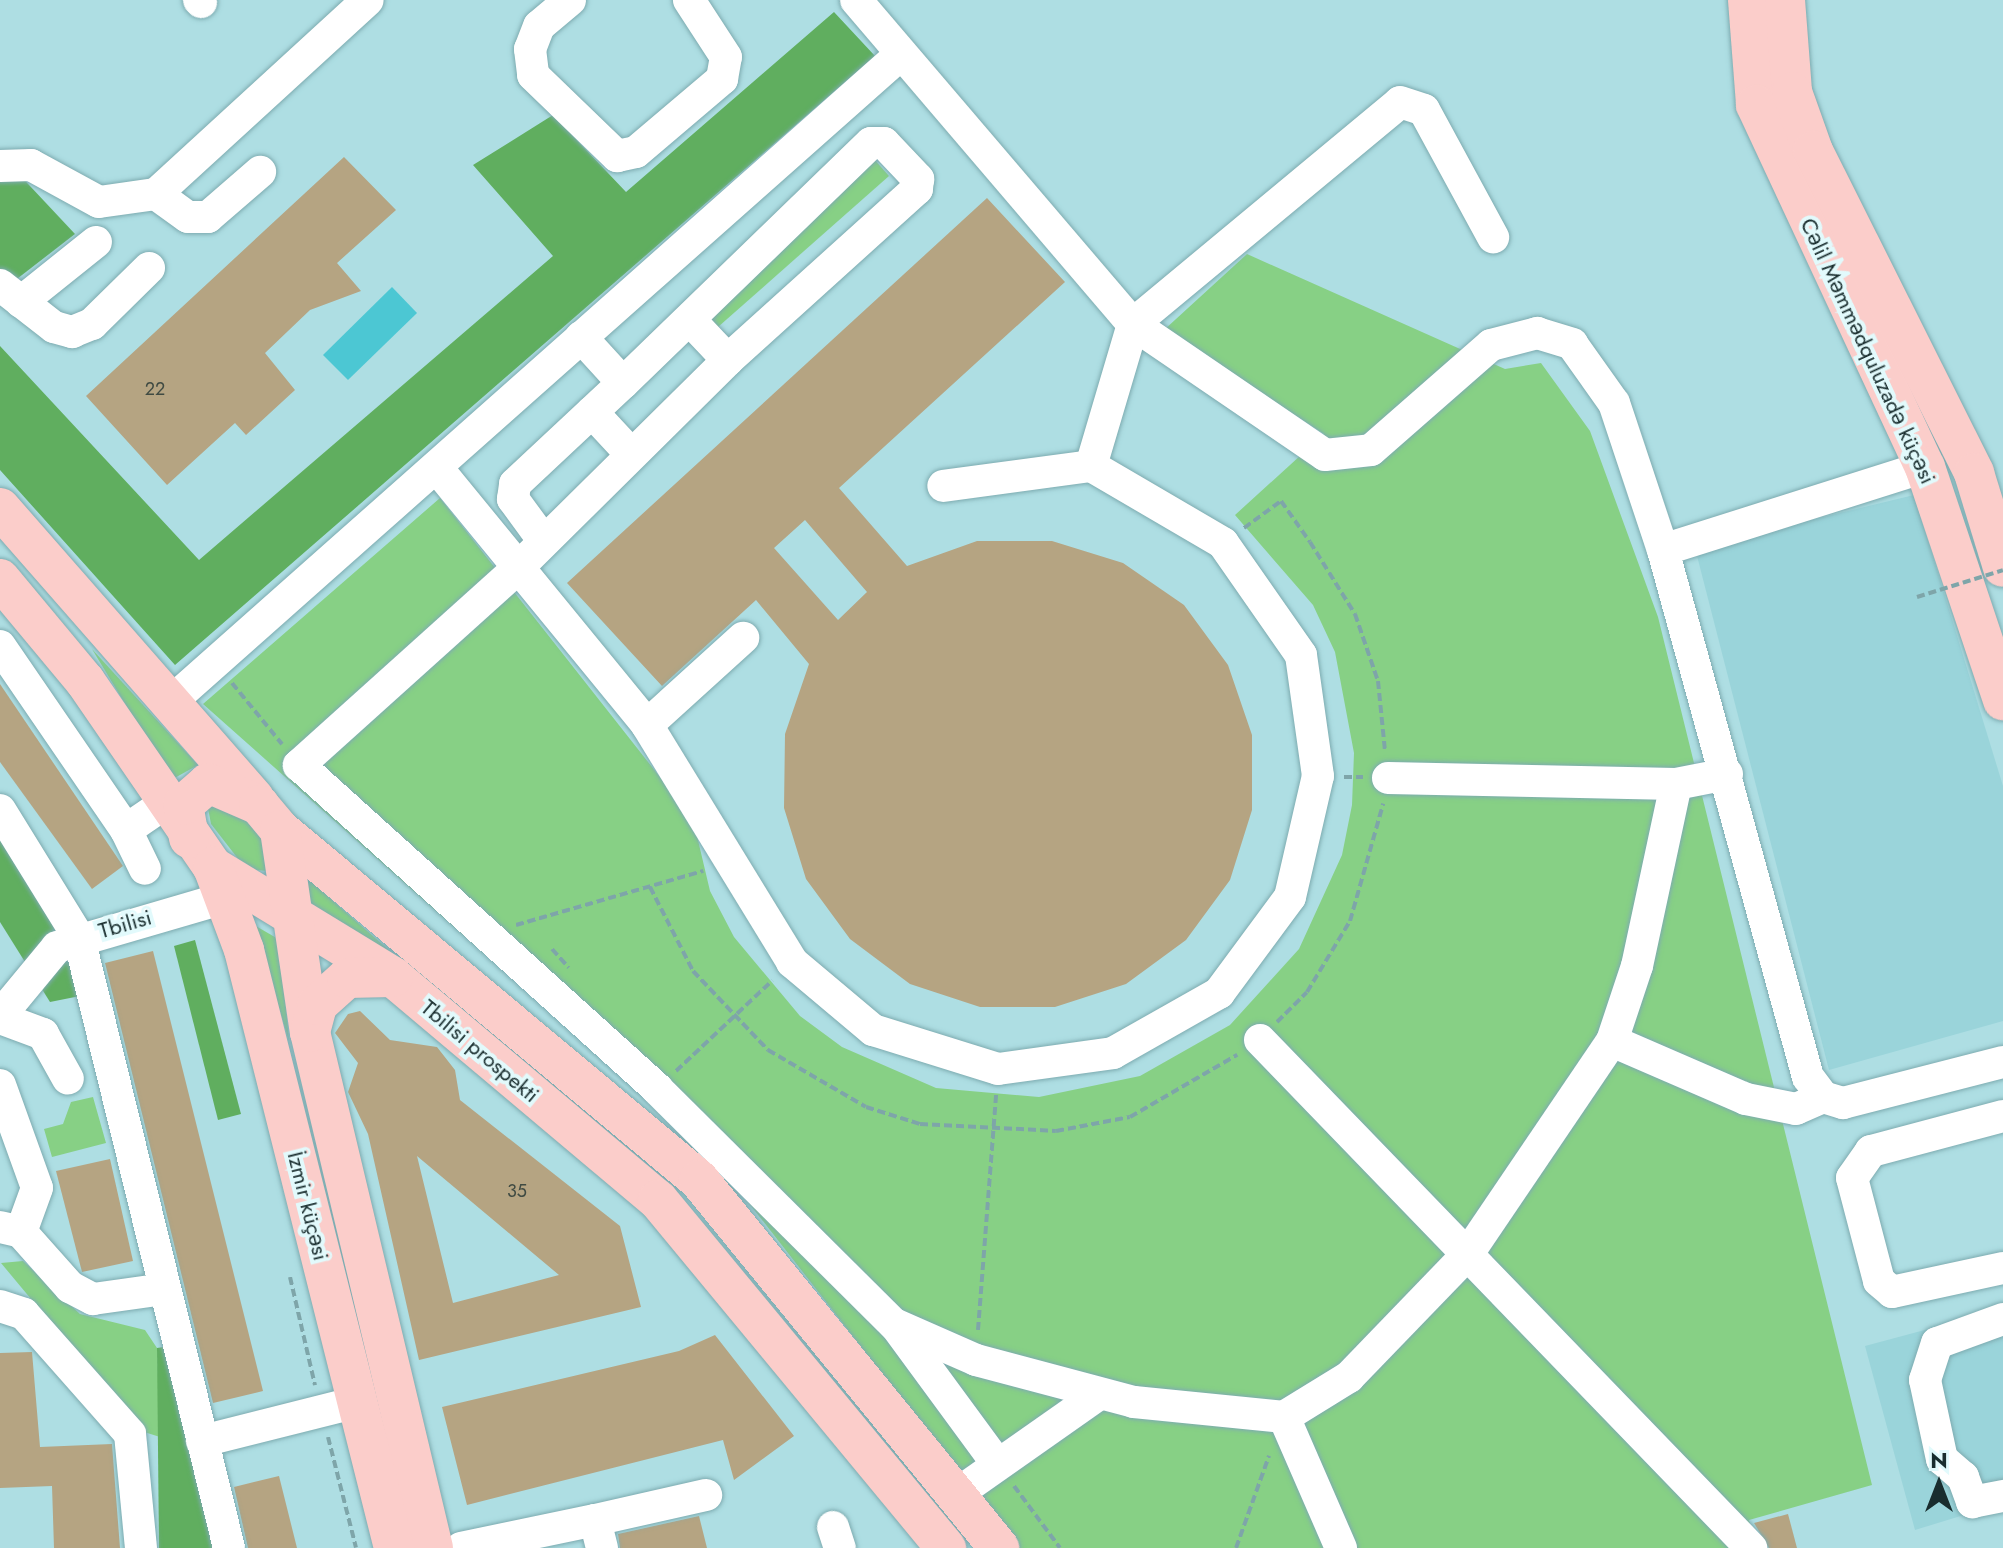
<!DOCTYPE html>
<html>
<head>
<meta charset="utf-8">
<style>
	body { margin:0 }
	#map { position:relative; width:2003px; height:1548px; overflow:hidden; background:#aedee3; font-family:Jost,sans-serif }
	div>[style] { position:absolute }
	[style*='--x'] { left:calc(var(--x)*1px); top:calc(var(--y)*1px); width:calc(var(--w)*1px); rotate:calc(var(--a)*1deg) }
	.built>* { inset:0; background:#9ad4da }
	.green>* { inset:0; background:#87d085 }
	.forest>* { inset:0; background:#60ae5f }
	.water>* { inset:0; background:#4cc7d3 }
	.building>* { inset:0; background:#b5a482 }
	.path>* { height:4px; margin-top:-2px; transform-origin:0; background:repeating-linear-gradient(90deg,#7ea5a9 0 8px,transparent 0 12px) }
	.roads { filter:drop-shadow(0 0 2px #7dabb0) drop-shadow(0 0 2px #7dabb0) }
	.minor>* { height:32px; margin:-16px; padding:0 16px; transform-origin:16px; border-radius:16px; background:#fff }
	.major>* { height:40px; margin:-20px; padding:0 20px; transform-origin:20px; border-radius:20px; background:#fbcdca }
	.path-bridge>* { height:4px; margin-top:-2px; transform-origin:0; background:repeating-linear-gradient(90deg,#7ea5a9 0 8px,transparent 0 12px) }
	span { translate:-50% -50%; white-space:nowrap; text-align:center; line-height:1.15; -webkit-text-stroke:8px #e2fafc; paint-order:stroke }
	.number-label { font-size:18px; color:#404b43 }
	.number-label span { -webkit-text-stroke-width:0 }
	.street-label { font-size:22px; color:#192d2e }
	.north { position:absolute; left:1899px; top:1444px; width:80px; height:80px; -webkit-text-stroke:6px #e2fafc; paint-order:stroke; rotate:0deg; font-size:22px; font-weight:700; line-height:32px; text-align:center; color:#192d2e }
	.north::after { content:''; display:block; margin:auto; width:28px; height:36px; background:#192d2e; clip-path:polygon(50% 0,100% 100%,50% 72%,0 100%) }
</style>
</head>
<body>
<div id="map">
	<div class="built">
		<i style="clip-path:polygon(1914px 495px,2003px 786px,2003px 1021px,1829px 1070px,1695px 548px)"></i>
		<i style="clip-path:polygon(2003px 1309px,2003px 1503px,1915px 1530px,1865px 1346px)"></i>
	</div>
	<div class="green">
		<i style="clip-path:polygon(874px 159px,889px 176px,718px 327px,703px 310px)"></i>
		<i style="clip-path:polygon(1247px 254px,1505px 369px,1541px 363px,1590px 431px,1658px 617px,1872px 1485px,1749px 1520px,1757px 1548px,1018px 1548px,713px 1157px,203px 704px,440px 498px,693px 819px,710px 891px,734px 937px,800px 1016px,842px 1047px,936px 1088px,1039px 1097px,1140px 1076px,1230px 1025px,1299px 949px,1342px 855px,1352px 805px,1354px 753px,1335px 652px,1313px 605px,1235px 515px,1324px 434px,1164px 330px)"></i>
		<i style="clip-path:polygon(92px 649px,198px 765px,171px 780px)"></i>
		<i style="clip-path:polygon(226px 799px,258px 832px,270px 855px,267px 871px,246px 869px,211px 824px,208px 808px)"></i>
		<i style="clip-path:polygon(307px 878px,399px 959px,307px 905px)"></i>
		<i style="clip-path:polygon(254px 925px,280px 940px,289px 1041px)"></i>
		<i style="clip-path:polygon(93px 1097px,106px 1143px,52px 1157px,44px 1129px,63px 1124px,71px 1102px)"></i>
		<i style="clip-path:polygon(23px 1261px,80px 1314px,145px 1330px,157px 1348px,160px 1437px,141px 1431px,1px 1263px)"></i>
	</div>
	<div class="forest">
		<i style="clip-path:polygon(834px 12px,875px 56px,175px 665px,0 470px,0 346px,199px 560px,553px 256px,473px 165px,553px 115px,626px 192px)"></i>
		<i style="clip-path:polygon(0 154px,75px 234px,13px 282px,0 270px)"></i>
		<i style="clip-path:polygon(0 828px,56px 914px,80px 996px,50px 1002px,0 922px)"></i>
		<i style="clip-path:polygon(195px 940px,241px 1114px,218px 1120px,174px 946px)"></i>
		<i style="clip-path:polygon(170px 1346px,219px 1548px,159px 1548px,157px 1348px)"></i>
	</div>
	<div class="water">
		<i style="clip-path:polygon(392px 287px,417px 313px,348px 380px,323px 355px)"></i>
	</div>
	<div class="building">
		<i style="clip-path:polygon(344px 157px,396px 210px,337px 263px,361px 291px,310px 310px,265px 353px,295px 390px,246px 435px,235px 423px,167px 485px,86px 396px)"></i>
		<i style="clip-path:polygon(evenodd,987px 198px,1065px 282px,839px 488px,907px 566px,977px 541px,1052px 541px,1123px 563px,1184px 605px,1228px 665px,1252px 735px,1252px 810px,1230px 880px,1186px 940px,1126px 984px,1055px 1007px,980px 1007px,910px 984px,850px 939px,806px 879px,784px 808px,785px 734px,809px 664px,756px 600px,662px 686px,567px 583px,987px 198px,805px 520px,867px 592px,838px 620px,774px 548px,805px 520px)"></i>
		<i style="clip-path:polygon(0 684px,123px 866px,92px 889px,0 762px)"></i>
		<i style="clip-path:polygon(153px 951px,263px 1391px,213px 1403px,105px 963px)"></i>
		<i style="clip-path:polygon(evenodd,360px 1011px,390px 1040px,437px 1047px,455px 1070px,460px 1100px,620px 1226px,641px 1307px,419px 1360px,368px 1134px,348px 1092px,358px 1063px,335px 1033px,348px 1014px,360px 1011px,417px 1156px,559px 1275px,453px 1303px,417px 1156px)"></i>
		<i style="clip-path:polygon(110px 1159px,133px 1261px,82px 1272px,56px 1171px)"></i>
		<i style="clip-path:polygon(715px 1335px,794px 1436px,734px 1480px,723px 1440px,467px 1505px,442px 1407px,679px 1351px)"></i>
		<i style="clip-path:polygon(32px 1352px,40px 1447px,112px 1444px,120px 1548px,54px 1548px,52px 1486px,0 1488px,0 1353px)"></i>
		<i style="clip-path:polygon(279px 1476px,297px 1548px,248px 1548px,234px 1487px)"></i>
		<i style="clip-path:polygon(1788px 1514px,1797px 1548px,1769px 1548px,1754px 1523px)"></i>
		<i style="clip-path:polygon(699px 1516px,707px 1548px,620px 1548px,618px 1534px)"></i>
	</div>
	<div class="path">
		<i style="--x:1244;--y:528;--w:46;--a:-36.1"></i>
		<i style="--x:1281;--y:501;--w:50;--a:54.7"></i>
		<i style="--x:1310;--y:542;--w:85;--a:58"></i>
		<i style="--x:1355;--y:614;--w:71;--a:71.1"></i>
		<i style="--x:1378;--y:681;--w:70;--a:84.3"></i>
		<i style="--x:232;--y:683;--w:79;--a:50.7"></i>
		<i style="--x:1344;--y:777;--w:19;--a:0"></i>
		<i style="--x:650;--y:887;--w:94;--a:62.9"></i>
		<i style="--x:693;--y:971;--w:109;--a:46.5"></i>
		<i style="--x:768;--y:1050;--w:113;--a:30.2"></i>
		<i style="--x:866;--y:1107;--w:57;--a:17.5"></i>
		<i style="--x:920;--y:1124;--w:136;--a:2.9"></i>
		<i style="--x:1056;--y:1131;--w:75;--a:-10.7"></i>
		<i style="--x:1130;--y:1117;--w:124;--a:-30.1"></i>
		<i style="--x:516;--y:925;--w:195;--a:-16.1"></i>
		<i style="--x:552;--y:949;--w:25;--a:48"></i>
		<i style="--x:1277;--y:1022;--w:42;--a:-45"></i>
		<i style="--x:1307;--y:992;--w:83;--a:-58.8"></i>
		<i style="--x:1350;--y:921;--w:122;--a:-74.2"></i>
		<i style="--x:676;--y:1071;--w:132;--a:-43.2"></i>
		<i style="--x:290;--y:1277;--w:111;--a:77"></i>
		<i style="--x:978;--y:1330;--w:236;--a:-85.6"></i>
		<i style="--x:328;--y:1437;--w:114;--a:75.8"></i>
		<i style="--x:1014;--y:1486;--w:77;--a:53.4"></i>
		<i style="--x:1236;--y:1548;--w:98;--a:-70.3"></i>
	</div>
	<div class="roads">
		<div class="minor">
			<i style="--x:199;--y:0;--w:3;--a:45"></i>
			<i style="--x:570;--y:0;--w:40;--a:140"></i>
			<i style="--x:539;--y:26;--w:25;--a:111"></i>
			<i style="--x:530;--y:49;--w:26;--a:83"></i>
			<i style="--x:533;--y:75;--w:117;--a:44"></i>
			<i style="--x:617;--y:156;--w:19;--a:-12"></i>
			<i style="--x:636;--y:152;--w:113;--a:-40.3"></i>
			<i style="--x:722;--y:79;--w:22;--a:-80"></i>
			<i style="--x:726;--y:57;--w:68;--a:-123"></i>
			<i style="--x:856;--y:0;--w:426;--a:49.5"></i>
			<i style="--x:1133;--y:324;--w:232;--a:34.3"></i>
			<i style="--x:1325;--y:455;--w:46;--a:-6.2"></i>
			<i style="--x:1371;--y:450;--w:159;--a:-41.2"></i>
			<i style="--x:1491;--y:345;--w:48;--a:-14.6"></i>
			<i style="--x:1537;--y:333;--w:37;--a:17"></i>
			<i style="--x:1572;--y:344;--w:72;--a:54.6"></i>
			<i style="--x:1614;--y:403;--w:155;--a:71.6"></i>
			<i style="--x:1663;--y:550;--w:547;--a:74.62"></i>
			<i style="--x:1808;--y:1077;--w:25;--a:53"></i>
			<i style="--x:1823;--y:1097;--w:21;--a:17"></i>
			<i style="--x:1843;--y:1103;--w:165;--a:-14.4"></i>
			<i style="--x:0;--y:166;--w:31;--a:-2"></i>
			<i style="--x:31;--y:165;--w:77;--a:28.6"></i>
			<i style="--x:99;--y:202;--w:58;--a:-8"></i>
			<i style="--x:156;--y:194;--w:287;--a:-42.5"></i>
			<i style="--x:156;--y:194;--w:39;--a:36"></i>
			<i style="--x:188;--y:217;--w:20;--a:0"></i>
			<i style="--x:208;--y:217;--w:69;--a:-40.9"></i>
			<i style="--x:0;--y:285;--w:68;--a:37.9"></i>
			<i style="--x:54;--y:327;--w:19;--a:16"></i>
			<i style="--x:72;--y:332;--w:22;--a:-22"></i>
			<i style="--x:92;--y:324;--w:80;--a:-44.5"></i>
			<i style="--x:21;--y:302;--w:96;--a:-38.7"></i>
			<i style="--x:690;--y:320;--w:55;--a:46.5"></i>
			<i style="--x:581;--y:337;--w:62;--a:47.6"></i>
			<i style="--x:623;--y:383;--w:345;--a:-44.1"></i>
			<i style="--x:871;--y:143;--w:13;--a:0"></i>
			<i style="--x:884;--y:143;--w:50;--a:46.6"></i>
			<i style="--x:918;--y:179;--w:10;--a:96"></i>
			<i style="--x:917;--y:189;--w:255;--a:137.9"></i>
			<i style="--x:728;--y:360;--w:296;--a:135.3"></i>
			<i style="--x:518;--y:568;--w:295;--a:138"></i>
			<i style="--x:299;--y:765;--w:483;--a:42.1"></i>
			<i style="--x:657;--y:1089;--w:334;--a:44.8"></i>
			<i style="--x:894;--y:1324;--w:90;--a:23.7"></i>
			<i style="--x:976;--y:1360;--w:163;--a:14.9"></i>
			<i style="--x:1134;--y:1402;--w:151;--a:5.7"></i>
			<i style="--x:1284;--y:1417;--w:76;--a:-31.6"></i>
			<i style="--x:1349;--y:1377;--w:170;--a:-46"></i>
			<i style="--x:1467;--y:1255;--w:258;--a:-55.9"></i>
			<i style="--x:1612;--y:1041;--w:79;--a:-71.6"></i>
			<i style="--x:1637;--y:966;--w:186;--a:-77.9"></i>
			<i style="--x:592;--y:412;--w:57;--a:47.1"></i>
			<i style="--x:1091;--y:466;--w:148;--a:-73.5"></i>
			<i style="--x:1133;--y:324;--w:347;--a:-39.7"></i>
			<i style="--x:1400;--y:102;--w:25;--a:18"></i>
			<i style="--x:1424;--y:110;--w:145;--a:61.5"></i>
			<i style="--x:437;--y:468;--w:332;--a:50.7"></i>
			<i style="--x:647;--y:725;--w:278;--a:58.5"></i>
			<i style="--x:792;--y:962;--w:106;--a:40"></i>
			<i style="--x:873;--y:1030;--w:131;--a:17.3"></i>
			<i style="--x:998;--y:1069;--w:116;--a:-7.9"></i>
			<i style="--x:1113;--y:1053;--w:122;--a:-29.5"></i>
			<i style="--x:1219;--y:993;--w:119;--a:-53.5"></i>
			<i style="--x:1290;--y:897;--w:124;--a:-77"></i>
			<i style="--x:1318;--y:776;--w:122;--a:-98"></i>
			<i style="--x:1301;--y:655;--w:136;--a:-124.9"></i>
			<i style="--x:1223;--y:543;--w:153;--a:-149.7"></i>
			<i style="--x:1091;--y:466;--w:149;--a:172.3"></i>
			<i style="--x:543;--y:540;--w:51;--a:-126.2"></i>
			<i style="--x:513;--y:499;--w:15;--a:-82"></i>
			<i style="--x:515;--y:484;--w:148;--a:-43.1"></i>
			<i style="--x:1663;--y:550;--w:275;--a:-17.6"></i>
			<i style="--x:0;--y:646;--w:223;--a:55.6"></i>
			<i style="--x:126;--y:830;--w:50;--a:-34.3"></i>
			<i style="--x:174;--y:699;--w:972;--a:-41.58"></i>
			<i style="--x:647;--y:725;--w:130;--a:-42.2"></i>
			<i style="--x:1388;--y:778;--w:288;--a:1.2"></i>
			<i style="--x:1676;--y:784;--w:52;--a:-11.1"></i>
			<i style="--x:0;--y:810;--w:150;--a:58.3"></i>
			<i style="--x:79;--y:938;--w:628;--a:76.18"></i>
			<i style="--x:126;--y:830;--w:43;--a:64"></i>
			<i style="--x:0;--y:1016;--w:89;--a:-50.4"></i>
			<i style="--x:57;--y:947;--w:175;--a:-16.3"></i>
			<i style="--x:0;--y:1018;--w:46;--a:20.4"></i>
			<i style="--x:43;--y:1034;--w:51;--a:60.9"></i>
			<i style="--x:1260;--y:1040;--w:707;--a:45.97"></i>
			<i style="--x:1612;--y:1041;--w:146;--a:23.4"></i>
			<i style="--x:1746;--y:1099;--w:51;--a:11.3"></i>
			<i style="--x:1796;--y:1109;--w:30;--a:-24"></i>
			<i style="--x:0;--y:1085;--w:109;--a:70.2"></i>
			<i style="--x:37;--y:1188;--w:47;--a:110"></i>
			<i style="--x:2003;--y:1116;--w:137;--a:165.1"></i>
			<i style="--x:1871;--y:1151;--w:33;--a:125"></i>
			<i style="--x:1852;--y:1178;--w:106;--a:75.3"></i>
			<i style="--x:1879;--y:1281;--w:17;--a:40"></i>
			<i style="--x:1892;--y:1292;--w:114;--a:-12.2"></i>
			<i style="--x:0;--y:1227;--w:22;--a:13"></i>
			<i style="--x:21;--y:1232;--w:74;--a:48.3"></i>
			<i style="--x:70;--y:1287;--w:26;--a:28"></i>
			<i style="--x:93;--y:1299;--w:72;--a:-8"></i>
			<i style="--x:0;--y:1306;--w:25;--a:18"></i>
			<i style="--x:24;--y:1314;--w:160;--a:48.5"></i>
			<i style="--x:130;--y:1434;--w:115;--a:84.5"></i>
			<i style="--x:2003;--y:1319;--w:70;--a:160"></i>
			<i style="--x:1937;--y:1343;--w:39;--a:108"></i>
			<i style="--x:1925;--y:1380;--w:81;--a:77.9"></i>
			<i style="--x:1942;--y:1459;--w:28;--a:41"></i>
			<i style="--x:1963;--y:1477;--w:27;--a:70"></i>
			<i style="--x:1972;--y:1502;--w:32;--a:-11"></i>
			<i style="--x:896;--y:1326;--w:169;--a:53.7"></i>
			<i style="--x:1284;--y:1417;--w:143;--a:66.5"></i>
			<i style="--x:202;--y:1441;--w:160;--a:-14.1"></i>
			<i style="--x:954;--y:1496;--w:177;--a:-35.1"></i>
			<i style="--x:595;--y:1520;--w:114;--a:-12.7"></i>
			<i style="--x:833;--y:1527;--w:22;--a:72"></i>
			<i style="--x:461;--y:1548;--w:137;--a:-11.8"></i>
			<i style="--x:595;--y:1520;--w:29;--a:76"></i>
		</div>
		<div class="major">
			<i style="--x:1748;--y:0;--w:105;--a:85.6"></i>
			<i style="--x:1756;--y:105;--w:400;--a:65"></i>
			<i style="--x:1925;--y:467;--w:246;--a:71.5"></i>
			<i style="--x:1785;--y:0;--w:92;--a:85.6"></i>
			<i style="--x:1792;--y:92;--w:63;--a:70.4"></i>
			<i style="--x:1813;--y:151;--w:360;--a:63.4"></i>
			<i style="--x:1974;--y:473;--w:98;--a:72.9"></i>
			<i style="--x:0;--y:508;--w:386;--a:48.8"></i>
			<i style="--x:0;--y:579;--w:133;--a:50.2"></i>
			<i style="--x:85;--y:681;--w:226;--a:55.5"></i>
			<i style="--x:213;--y:867;--w:211;--a:31.4"></i>
			<i style="--x:393;--y:977;--w:346;--a:40.1"></i>
			<i style="--x:658;--y:1200;--w:452;--a:50.4"></i>
			<i style="--x:280;--y:830;--w:546;--a:39.87"></i>
			<i style="--x:699;--y:1180;--w:475;--a:50.8"></i>
			<i style="--x:189;--y:838;--w:34;--a:-100"></i>
			<i style="--x:183;--y:805;--w:33;--a:-41"></i>
			<i style="--x:208;--y:783;--w:56;--a:23.3"></i>
			<i style="--x:259;--y:805;--w:33;--a:50"></i>
			<i style="--x:280;--y:830;--w:204;--a:81.6"></i>
			<i style="--x:310;--y:1032;--w:530;--a:76.59"></i>
			<i style="--x:213;--y:867;--w:89;--a:69.5"></i>
			<i style="--x:244;--y:950;--w:617;--a:75.92"></i>
			<i style="--x:310;--y:1032;--w:28;--a:-75"></i>
			<i style="--x:317;--y:1005;--w:40;--a:-42"></i>
			<i style="--x:347;--y:978;--w:46;--a:-1.2"></i>
		</div>
	</div>
	<div class="path-bridge">
		<i style="--x:1917;--y:597;--w:90;--a:-17.4"></i>
	</div>
	<div class="number-label">
		<span style="left:155px;top:389px">22</span>
		<span style="left:517px;top:1191px">35</span>
	</div>
	<div class="street-label">
		<span style="left:1868px;top:351px;rotate:65deg">Cəlil Məmmədquluzadə küçəsi</span>
		<span style="left:125px;top:924px;rotate:-16deg">Tbilisi</span>
		<span style="left:480px;top:1051px;rotate:40deg">Tbilisi prospekti</span>
		<span style="left:308px;top:1206px;rotate:76deg">İzmir küçəsi</span>
	</div>
	<div class="north">N</div>
</div>
</body>
</html>
